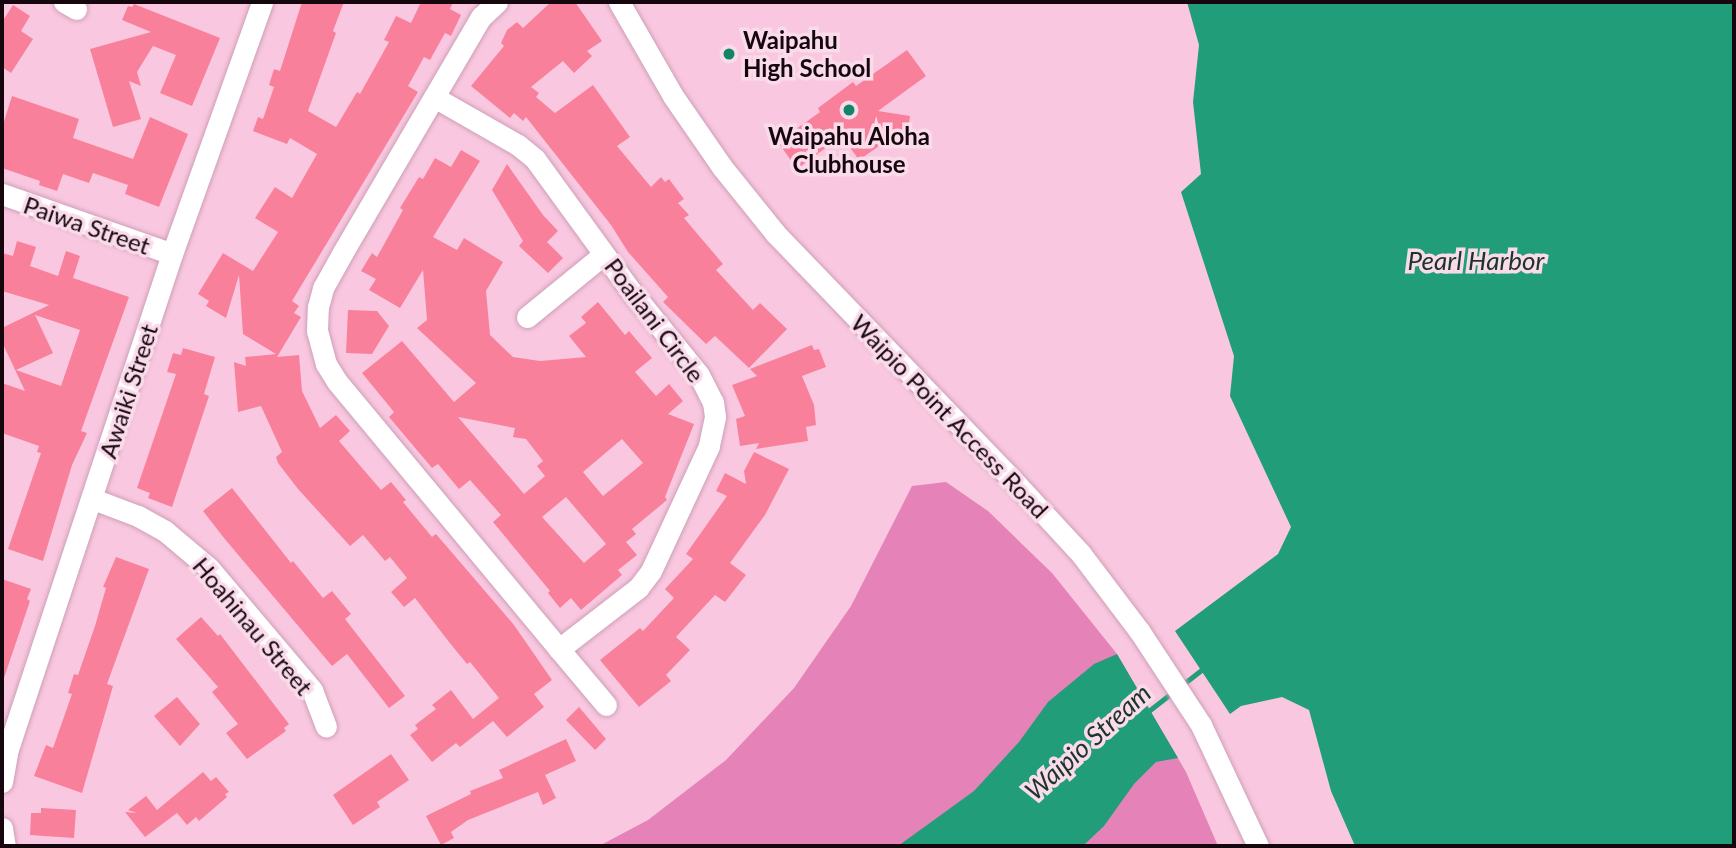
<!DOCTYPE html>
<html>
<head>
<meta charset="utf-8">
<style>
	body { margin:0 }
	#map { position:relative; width:1736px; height:848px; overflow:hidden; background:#f9c8e0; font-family:Lato,sans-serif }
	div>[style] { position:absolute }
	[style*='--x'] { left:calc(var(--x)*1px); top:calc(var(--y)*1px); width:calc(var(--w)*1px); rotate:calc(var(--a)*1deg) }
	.green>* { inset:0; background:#e582b7 }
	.water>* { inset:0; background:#219e79 }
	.stream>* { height:5px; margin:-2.5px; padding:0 2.5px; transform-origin:2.5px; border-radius:2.5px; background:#219e79 }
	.building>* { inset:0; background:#f9809b }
	.roads { filter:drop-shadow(0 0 2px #ce9fb7) drop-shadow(0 0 2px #ce9fb7) }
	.minor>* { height:21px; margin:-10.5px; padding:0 10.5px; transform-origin:10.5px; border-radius:10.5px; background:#fff }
	.dots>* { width:19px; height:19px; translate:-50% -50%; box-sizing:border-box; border:4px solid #f9dbea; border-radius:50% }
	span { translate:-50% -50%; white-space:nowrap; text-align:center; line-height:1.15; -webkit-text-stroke:7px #f9dbea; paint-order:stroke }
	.poi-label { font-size:24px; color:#16070f; font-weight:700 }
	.left { translate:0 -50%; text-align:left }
	.street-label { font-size:24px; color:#16070f }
	.water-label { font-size:26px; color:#1c352b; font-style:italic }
	.frame { position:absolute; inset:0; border:4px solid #16070f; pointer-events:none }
</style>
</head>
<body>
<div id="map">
	<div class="green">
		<i style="clip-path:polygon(946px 482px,988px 511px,1052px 573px,1117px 654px,1186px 772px,1218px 846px,599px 846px,648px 820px,726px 760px,794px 688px,851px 606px,912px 486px)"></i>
	</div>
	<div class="water">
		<i style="clip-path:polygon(1187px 2px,1734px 2px,1734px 846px,1355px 846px,1331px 791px,1309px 710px,1282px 697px,1241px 706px,1230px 714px,1175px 631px,1278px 554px,1291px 527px,1230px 396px,1234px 356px,1181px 192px,1201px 174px,1193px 102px,1199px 45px)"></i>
		<i style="clip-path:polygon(1117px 654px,1178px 758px,1156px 762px,1134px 784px,1104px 826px,1086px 843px,1082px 846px,898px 846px,974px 791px,1019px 742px,1048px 702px,1094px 664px)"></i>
	</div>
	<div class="stream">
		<i style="--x:1182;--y:685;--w:24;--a:-38"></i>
		<i style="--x:1146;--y:713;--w:36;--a:-38"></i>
	</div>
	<div class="building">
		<i style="clip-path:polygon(302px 2px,344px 2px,333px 31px,336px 33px,308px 111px,336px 127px,357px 92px,360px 94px,389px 42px,384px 40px,396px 16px,411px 23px,421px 2px,453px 2px,450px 9px,461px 15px,451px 36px,445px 33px,430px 60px,424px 57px,408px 86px,418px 92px,292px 301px,299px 306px,294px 313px,301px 317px,277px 357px,299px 355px,302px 391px,320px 428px,336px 415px,350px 431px,339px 441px,381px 490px,391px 482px,406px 500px,403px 502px,432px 537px,436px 534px,514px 625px,552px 680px,534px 694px,544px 707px,507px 737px,493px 721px,460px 747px,456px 743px,432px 762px,410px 735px,418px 729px,415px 725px,436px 709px,432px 705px,451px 690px,473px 719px,499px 698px,470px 662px,467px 664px,449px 642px,415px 598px,404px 607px,391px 592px,407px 578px,390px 557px,385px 561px,363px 535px,350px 546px,298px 489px,278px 463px,276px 457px,282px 452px,261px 406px,238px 412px,234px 362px,246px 366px,245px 357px,276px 354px,243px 334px,239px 275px,226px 318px,206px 306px,209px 301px,198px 294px,223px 253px,253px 271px,278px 232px,255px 218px,275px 187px,292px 198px,317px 154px,290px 138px,287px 144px,253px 131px,258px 117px,263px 119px,274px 87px,269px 85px,274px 69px,280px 71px)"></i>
		<i style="clip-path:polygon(551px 2px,575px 2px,602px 41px,587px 51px,592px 56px,574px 73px,563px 61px,531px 87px,539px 93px,536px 97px,555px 113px,593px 85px,630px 137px,617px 146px,651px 187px,661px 177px,665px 182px,669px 179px,684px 199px,678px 203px,689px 215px,684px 218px,723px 264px,716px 270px,753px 310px,760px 303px,787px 329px,749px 368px,715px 336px,706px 344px,663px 302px,668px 297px,628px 252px,611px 225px,526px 117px,523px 121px,514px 113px,510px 118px,471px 86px,504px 46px,501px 43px,507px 30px,517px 22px,523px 28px)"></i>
		<i style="clip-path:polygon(134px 4px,220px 38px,192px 106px,160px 93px,176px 55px,153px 46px,137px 72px,141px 86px,129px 81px,141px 119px,113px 127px,90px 49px,151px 32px,122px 20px,128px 6px,132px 7px)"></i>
		<i style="clip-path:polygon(13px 5px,30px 16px,21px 31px,33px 39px,11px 73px,2px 67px,2px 22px)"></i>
		<i style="clip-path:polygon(907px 50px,926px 76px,878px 111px,910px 116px,907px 137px,895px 135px,859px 160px,842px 136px,797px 169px,778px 142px,820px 112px,818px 108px,853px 82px,856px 86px)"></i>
		<i style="clip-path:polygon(12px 96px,79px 119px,73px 138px,133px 159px,150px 117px,188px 134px,159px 207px,125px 194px,128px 185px,93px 173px,89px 183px,63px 174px,57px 191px,39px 185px,40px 181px,2px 168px,2px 128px)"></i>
		<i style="clip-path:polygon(evenodd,461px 150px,480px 161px,433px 237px,457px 250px,464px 238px,503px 262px,486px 291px,490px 335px,513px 357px,540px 361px,586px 357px,569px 336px,586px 323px,581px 317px,598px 302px,625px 335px,629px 331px,652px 358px,635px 372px,656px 396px,669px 384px,683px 401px,668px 414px,694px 424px,665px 497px,667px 500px,632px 529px,636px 534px,626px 542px,637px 555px,618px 570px,622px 575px,581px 610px,571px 598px,560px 608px,548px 593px,550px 591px,493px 522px,501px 515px,470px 480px,459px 489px,438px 464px,432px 468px,389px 417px,394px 412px,362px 373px,402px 341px,454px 402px,476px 383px,417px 328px,427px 320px,423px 270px,400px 308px,369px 290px,376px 279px,361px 271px,372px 253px,377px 257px,403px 210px,400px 208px,419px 177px,423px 179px,435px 158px,451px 167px,461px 150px,458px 417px,515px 428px,513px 437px,526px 439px,543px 461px,537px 466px,545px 476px,524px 494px,458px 417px,461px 150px,622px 439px,643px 463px,603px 496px,583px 472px,622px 439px,461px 150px,566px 497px,606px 544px,584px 563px,542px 517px,566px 497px)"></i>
		<i style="clip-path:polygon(507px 164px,543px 215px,558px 231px,547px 242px,563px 258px,548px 273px,519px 246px,523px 241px,492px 190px)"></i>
		<i style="clip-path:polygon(evenodd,17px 241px,36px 247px,30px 266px,58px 276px,66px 251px,80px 256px,73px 278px,129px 297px,81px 431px,87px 433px,72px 465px,43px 561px,8px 549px,41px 453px,37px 452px,39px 446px,2px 433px,2px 383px,25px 391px,2px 342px,2px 328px,49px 305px,2px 291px,2px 253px,13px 256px,17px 241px,35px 315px,80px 330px,61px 386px,16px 370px,53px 353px,35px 315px)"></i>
		<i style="clip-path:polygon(348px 310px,377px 311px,389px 326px,372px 354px,346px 353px)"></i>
		<i style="clip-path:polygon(812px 345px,814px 350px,819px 349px,826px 367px,802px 376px,814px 405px,816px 425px,806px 427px,808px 441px,756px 449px,759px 443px,740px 446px,736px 419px,745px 416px,732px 385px,757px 376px,750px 369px)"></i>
		<i style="clip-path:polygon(183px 348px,215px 357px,204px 394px,209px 396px,172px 507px,148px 498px,150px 493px,137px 488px,176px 374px,167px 372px,173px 353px,181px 355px)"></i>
		<i style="clip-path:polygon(754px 452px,789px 469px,765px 515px,730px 563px,746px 575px,725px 602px,715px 595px,676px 637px,690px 650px,666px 675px,671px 681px,639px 707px,600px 660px,640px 628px,643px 631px,674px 598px,665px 589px,693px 559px,686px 554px,727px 496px,716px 491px,725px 473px,746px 484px,744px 471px)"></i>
		<i style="clip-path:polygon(232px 488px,291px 563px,293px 561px,323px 598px,332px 591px,351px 614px,345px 619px,405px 696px,389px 708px,347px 654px,332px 666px,224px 538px,203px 511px)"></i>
		<i style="clip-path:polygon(116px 557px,149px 569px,107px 684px,113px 686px,82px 793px,34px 776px,46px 745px,53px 748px,72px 694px,68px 693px,74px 674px,78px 675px,95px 626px,106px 588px,103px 587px)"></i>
		<i style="clip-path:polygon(2px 579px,31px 589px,27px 599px,30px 601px,4px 678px)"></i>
		<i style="clip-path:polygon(201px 617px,218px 636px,220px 634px,289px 724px,284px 728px,286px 731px,247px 759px,226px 733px,238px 724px,212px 692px,218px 687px,176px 639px)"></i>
		<i style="clip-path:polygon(177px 697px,200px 724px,180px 746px,154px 716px)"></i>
		<i style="clip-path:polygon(579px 707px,606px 739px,595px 750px,566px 720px)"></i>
		<i style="clip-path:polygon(566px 739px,576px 761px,545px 775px,556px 798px,543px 805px,538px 792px,468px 820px,451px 832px,454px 838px,441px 845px,426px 816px,471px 794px,470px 791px,503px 778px,499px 770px)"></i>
		<i style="clip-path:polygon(391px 754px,409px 780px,377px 802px,380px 807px,353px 825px,333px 795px)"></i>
		<i style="clip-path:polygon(203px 772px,211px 781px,216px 777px,229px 792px,225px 794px,227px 797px,199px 821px,196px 817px,187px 825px,177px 813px,145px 837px,125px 812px,137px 813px,128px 810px,146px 796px,157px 810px)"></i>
		<i style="clip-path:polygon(41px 808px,76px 810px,74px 838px,30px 835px,31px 813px,41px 813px)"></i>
	</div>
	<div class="roads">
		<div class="minor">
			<i style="--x:64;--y:2;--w:14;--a:30"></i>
			<i style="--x:619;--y:2;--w:108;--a:60.1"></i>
			<i style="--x:673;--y:96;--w:86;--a:55.4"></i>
			<i style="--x:722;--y:167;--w:85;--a:51.2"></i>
			<i style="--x:775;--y:233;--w:339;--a:46.1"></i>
			<i style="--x:1010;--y:477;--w:105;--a:47.3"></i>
			<i style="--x:1081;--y:554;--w:98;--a:52.9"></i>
			<i style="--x:1140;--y:632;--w:111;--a:56.7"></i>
			<i style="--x:1201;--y:725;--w:134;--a:64.8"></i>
			<i style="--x:434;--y:97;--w:97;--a:29.7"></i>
			<i style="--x:518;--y:145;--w:22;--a:39"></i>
			<i style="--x:535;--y:159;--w:163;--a:54"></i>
			<i style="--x:631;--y:291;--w:108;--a:51"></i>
			<i style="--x:699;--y:375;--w:30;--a:63"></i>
			<i style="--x:713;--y:402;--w:15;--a:82"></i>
			<i style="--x:715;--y:417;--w:30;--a:102"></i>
			<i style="--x:709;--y:446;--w:138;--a:114.9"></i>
			<i style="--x:651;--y:571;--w:21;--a:127"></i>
			<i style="--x:638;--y:588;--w:100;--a:142.3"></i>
			<i style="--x:559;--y:649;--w:349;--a:-129.7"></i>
			<i style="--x:336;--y:380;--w:19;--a:-122"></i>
			<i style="--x:326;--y:364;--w:34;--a:-105"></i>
			<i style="--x:317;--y:331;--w:24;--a:-88"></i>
			<i style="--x:318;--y:307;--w:20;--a:-75"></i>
			<i style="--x:323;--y:288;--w:41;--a:-60.9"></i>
			<i style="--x:343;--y:252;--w:273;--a:-59.6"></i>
			<i style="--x:481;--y:17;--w:22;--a:-43"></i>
			<i style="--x:2;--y:194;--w:180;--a:19.4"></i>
			<i style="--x:527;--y:317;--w:99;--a:-39.3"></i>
			<i style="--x:93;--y:499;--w:48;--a:20.7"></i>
			<i style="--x:138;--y:516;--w:31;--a:29"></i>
			<i style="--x:165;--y:531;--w:57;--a:40.1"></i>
			<i style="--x:209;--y:568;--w:160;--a:49.8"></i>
			<i style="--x:312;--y:690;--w:39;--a:69"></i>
			<i style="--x:559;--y:649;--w:73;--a:50"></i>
			<i style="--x:2;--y:782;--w:34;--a:-80"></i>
			<i style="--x:8;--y:749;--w:521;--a:-71.67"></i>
			<i style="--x:172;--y:254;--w:268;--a:-70.3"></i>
			<i style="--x:2;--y:828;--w:18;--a:81"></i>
		</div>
	</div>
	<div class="dots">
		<i style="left:729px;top:54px;background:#118565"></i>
		<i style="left:849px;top:110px;background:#118565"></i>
	</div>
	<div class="poi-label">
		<span class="left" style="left:743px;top:54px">Waipahu<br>High School</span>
		<span style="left:849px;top:150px">Waipahu Aloha<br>Clubhouse</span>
	</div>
	<div class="street-label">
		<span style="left:87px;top:225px;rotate:19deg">Paiwa Street</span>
		<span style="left:655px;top:320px;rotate:53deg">Poailani Circle</span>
		<span style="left:128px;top:391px;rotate:-72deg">Awaiki Street</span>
		<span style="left:950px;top:416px;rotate:46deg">Waipio Point Access Road</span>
		<span style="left:253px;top:626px;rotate:50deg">Hoahinau Street</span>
	</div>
	<div class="water-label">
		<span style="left:1476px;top:261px">Pearl Harbor</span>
		<span style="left:1088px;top:742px;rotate:-42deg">Waipio Stream</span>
	</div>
	<div class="frame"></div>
</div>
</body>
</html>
